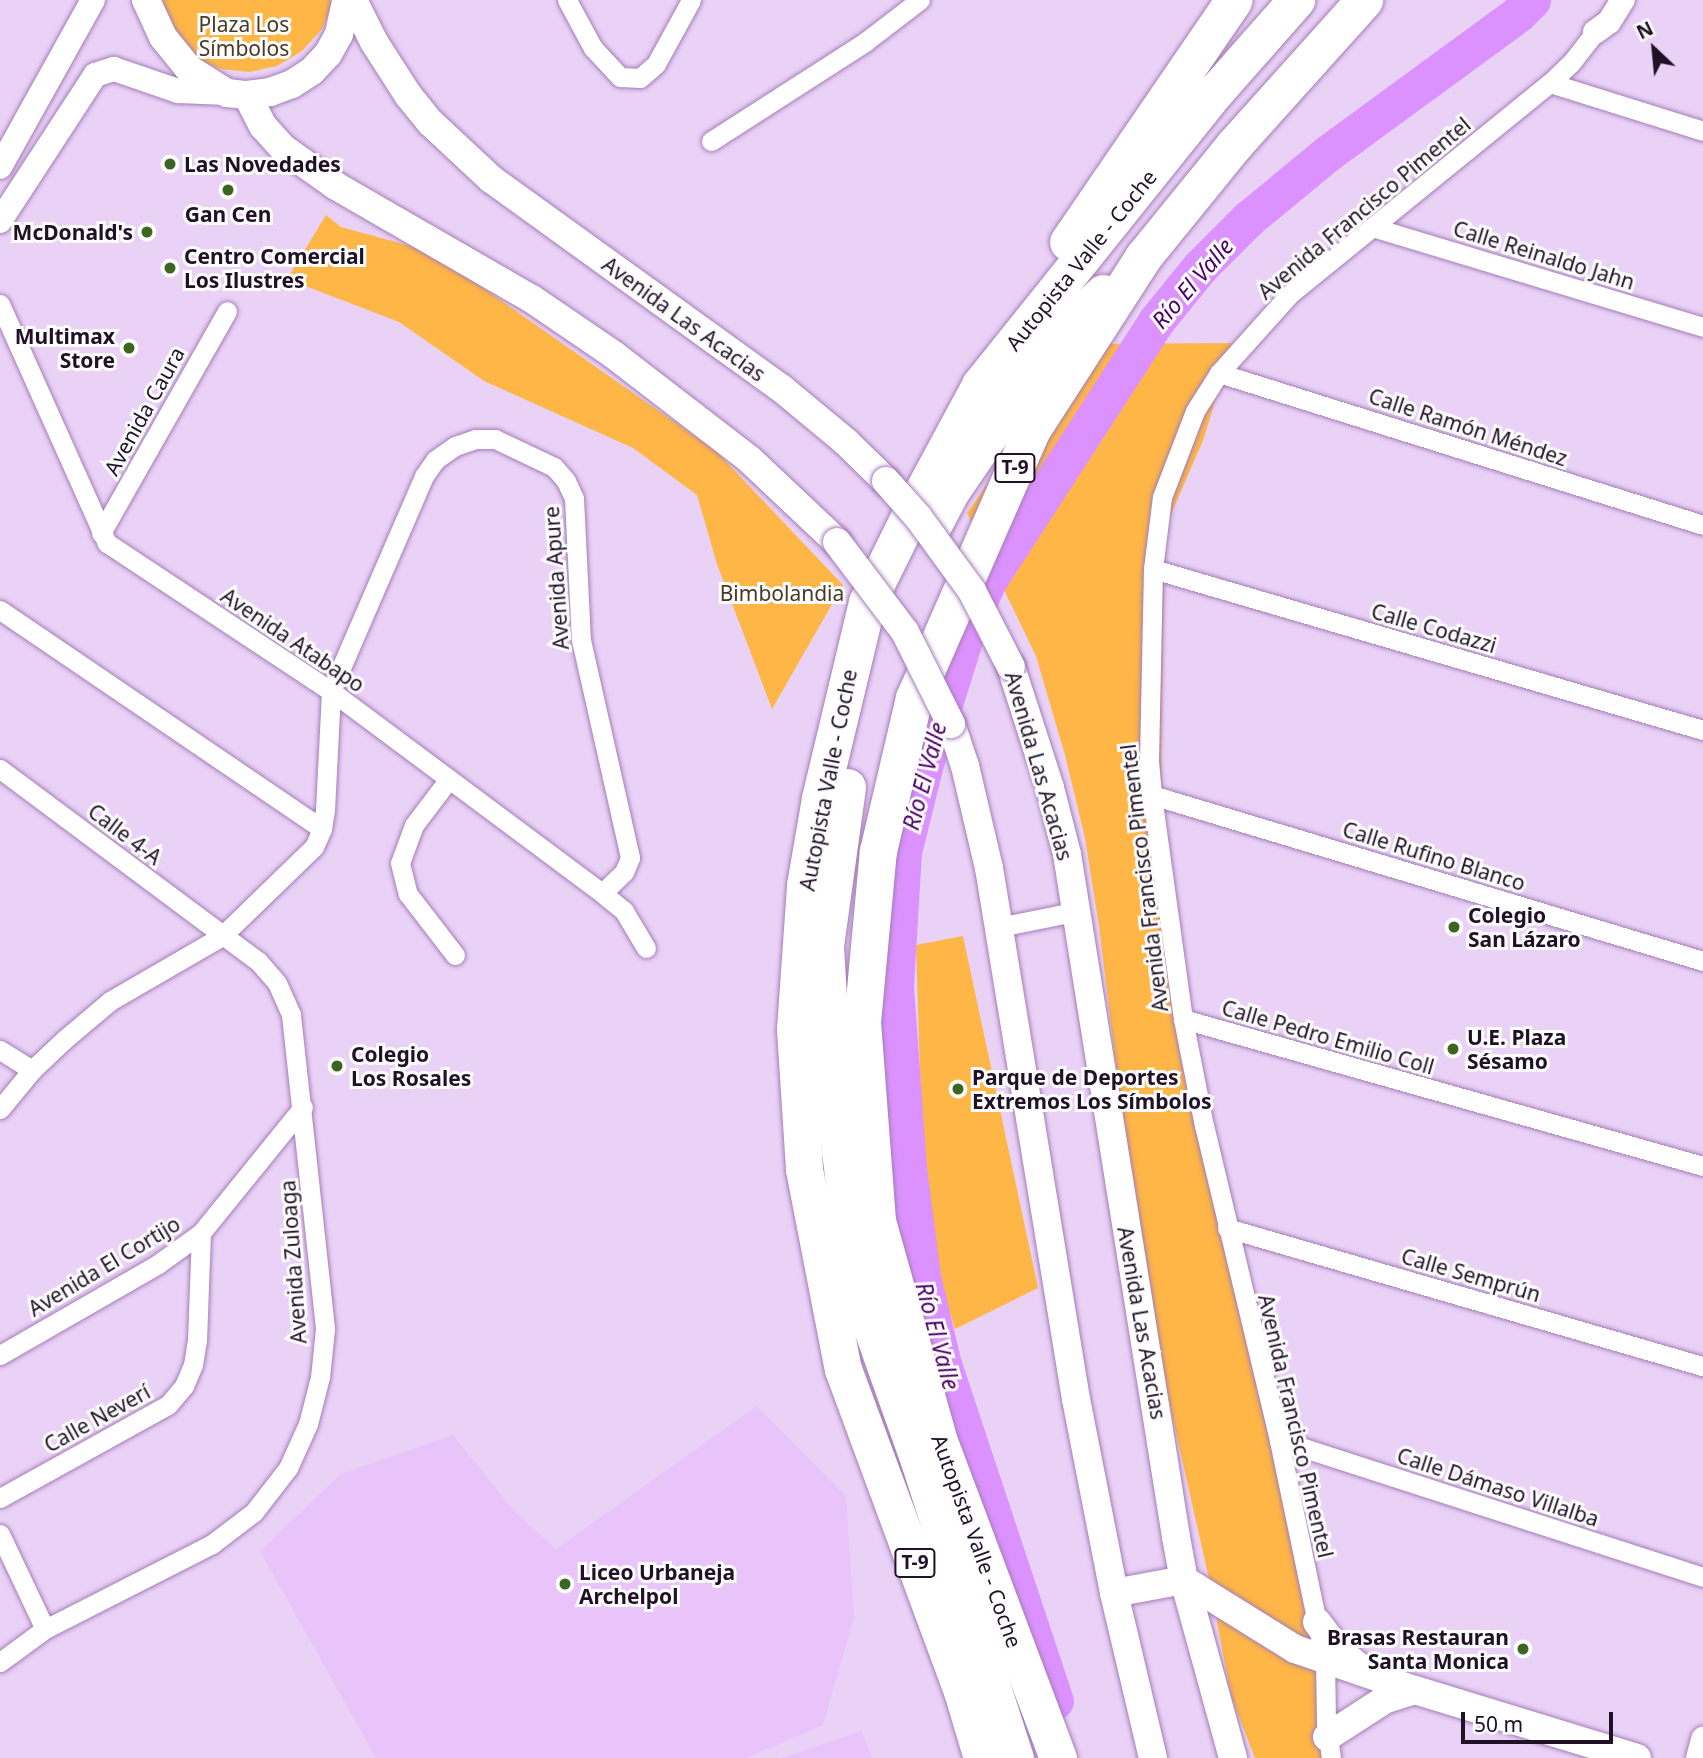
<!DOCTYPE html>
<html>
<head>
<meta charset="utf-8">
<style>
	body { margin:0 }
	#map { position:relative; width:1703px; height:1758px; overflow:hidden; background:#ead2f7; font-family:"Noto Sans",sans-serif }
	div>[style] { position:absolute }
	[style*='--x'] { left:calc(var(--x)*1px); top:calc(var(--y)*1px); width:calc(var(--w)*1px); rotate:calc(var(--a)*1deg) }
	.built>* { inset:0; background:#e8c4fb }
	.green>* { inset:0; background:#feb647 }
	.river>* { height:37px; margin:-18.5px; padding:0 18.5px; transform-origin:18.5px; border-radius:18.5px; background:#dc92fe }
	.roads { filter:drop-shadow(0 0 2px #a47db7) drop-shadow(0 0 2px #a47db7) }
	.minor>* { height:19px; margin:-9.5px; padding:0 9.5px; transform-origin:9.5px; border-radius:9.5px; background:#fff }
	.tertiary>* { height:24px; margin:-12px; padding:0 12px; transform-origin:12px; border-radius:12px; background:#fff }
	.secondary>* { height:28px; margin:-14px; padding:0 14px; transform-origin:14px; border-radius:14px; background:#fff }
	.motorway>* { height:37px; margin:-18.5px; padding:0 18.5px; transform-origin:18.5px; border-radius:18.5px; background:#fff }
	.bridges { filter:drop-shadow(0 0 2px #a47db7) drop-shadow(0 0 2px #a47db7) }
	.secondary-bridge>* { height:28px; margin:-14px; padding:0 14px; transform-origin:14px; border-radius:14px; background:#fff }
	.dots>* { width:19px; height:19px; translate:-50% -50%; box-sizing:border-box; border:4px solid #fdfdfd; border-radius:50% }
	span { translate:-50% -50%; white-space:nowrap; text-align:center; line-height:1.15; -webkit-text-stroke:6px #fdfdfd; paint-order:stroke }
	.shield-label span { padding:2px 5px; background:#fdfdfd; border:2px solid; border-radius:5px; -webkit-text-stroke-width:0 }
	.shield-label { font-size:19px; color:#201127; font-weight:700 }
	.park-label { font-size:21px; color:#483924 }
	.poi-label { font-size:21px; color:#201127; font-weight:700 }
	.left { translate:0 -50%; text-align:left }
	.right { translate:-100% -50%; text-align:right }
	.street-label { font-size:21px; color:#201127 }
	.water-label { font-size:23px; color:#4c0065; font-style:italic }
	.north { position:absolute; left:1619px; top:14px; width:70px; height:70px; -webkit-text-stroke:5px #fdfdfd; paint-order:stroke; rotate:334deg; font-size:19px; font-weight:700; line-height:28px; text-align:center; color:#201127 }
	.north::after { content:''; display:block; margin:auto; width:24px; height:32px; background:#201127; clip-path:polygon(50% 0,100% 100%,50% 72%,0 100%) }
	.scale { position:absolute; left:1461px; top:1712px; width:152px; height:32px; box-sizing:border-box; border:4px solid #201127; border-top:0; padding-left:9px; font-size:21px; line-height:24px; white-space:nowrap; color:#201127; -webkit-text-stroke:5px #fdfdfd; paint-order:stroke }
</style>
</head>
<body>
<div id="map">
	<div class="built">
		<i style="clip-path:polygon(757px 1406px,846px 1496px,854px 1617px,823px 1725px,746px 1758px,376px 1758px,260px 1551px,341px 1474px,453px 1435px,515px 1512px,556px 1549px)"></i>
		<i style="clip-path:polygon(861px 1731px,872px 1758px,782px 1758px,816px 1747px)"></i>
	</div>
	<div class="green">
		<i style="clip-path:polygon(155px 0,334px 0,322px 29px,302px 51px,277px 66px,249px 72px,221px 69px,195px 58px,174px 40px)"></i>
		<i style="clip-path:polygon(326px 215px,341px 227px,425px 250px,476px 283px,716px 451px,843px 585px,772px 709px,717px 564px,697px 495px,633px 448px,484px 381px,399px 322px,287px 279px)"></i>
		<i style="clip-path:polygon(1232px 343px,1204px 438px,1165px 528px,1161px 754px,1166px 963px,1180px 1056px,1273px 1442px,1336px 1758px,1255px 1758px,1231px 1696px,1209px 1579px,1143px 1286px,1099px 926px,1085px 838px,1065px 755px,1036px 656px,967px 513px,1085px 344px)"></i>
		<i style="clip-path:polygon(963px 936px,1038px 1288px,955px 1329px,925px 1233px,916px 945px)"></i>
	</div>
	<div class="river">
		<i style="--x:1055;--y:1701;--w:354;--a:-108.4"></i>
		<i style="--x:943;--y:1365;--w:91;--a:-103.3"></i>
		<i style="--x:922;--y:1276;--w:109;--a:-97.4"></i>
		<i style="--x:908;--y:1168;--w:182;--a:-94.1"></i>
		<i style="--x:895;--y:986;--w:134;--a:-86.6"></i>
		<i style="--x:903;--y:852;--w:88;--a:-76.1"></i>
		<i style="--x:924;--y:767;--w:150;--a:-72.5"></i>
		<i style="--x:969;--y:624;--w:47;--a:-66.2"></i>
		<i style="--x:988;--y:581;--w:310;--a:-57.1"></i>
		<i style="--x:1156;--y:321;--w:70;--a:-50.8"></i>
		<i style="--x:1200;--y:267;--w:68;--a:-45"></i>
		<i style="--x:1248;--y:219;--w:104;--a:-39.5"></i>
		<i style="--x:1328;--y:153;--w:235;--a:-36.2"></i>
		<i style="--x:1518;--y:14;--w:20;--a:-45"></i>
	</div>
	<div class="roads">
		<div class="minor">
			<i style="--x:567;--y:0;--w:55;--a:61.6"></i>
			<i style="--x:593;--y:48;--w:40;--a:47"></i>
			<i style="--x:620;--y:77;--w:20;--a:3"></i>
			<i style="--x:640;--y:78;--w:21;--a:-41"></i>
			<i style="--x:656;--y:64;--w:73;--a:-61.3"></i>
			<i style="--x:1550;--y:83;--w:160;--a:17.4"></i>
			<i style="--x:711;--y:141;--w:183;--a:-32.7"></i>
			<i style="--x:865;--y:42;--w:69;--a:-37.4"></i>
			<i style="--x:1372;--y:227;--w:346;--a:16.8"></i>
			<i style="--x:0;--y:304;--w:262;--a:65.9"></i>
			<i style="--x:107;--y:543;--w:268;--a:33.5"></i>
			<i style="--x:331;--y:691;--w:338;--a:36.7"></i>
			<i style="--x:602;--y:893;--w:28;--a:39"></i>
			<i style="--x:624;--y:911;--w:43;--a:59.3"></i>
			<i style="--x:1219;--y:373;--w:507;--a:17.43"></i>
			<i style="--x:101;--y:533;--w:255;--a:-60.4"></i>
			<i style="--x:1153;--y:569;--w:573;--a:16.32"></i>
			<i style="--x:0;--y:610;--w:389;--a:34.2"></i>
			<i style="--x:0;--y:769;--w:322;--a:36.7"></i>
			<i style="--x:258;--y:961;--w:29;--a:49"></i>
			<i style="--x:277;--y:983;--w:35;--a:66"></i>
			<i style="--x:291;--y:1015;--w:316;--a:83.8"></i>
			<i style="--x:325;--y:1329;--w:48;--a:95.9"></i>
			<i style="--x:320;--y:1377;--w:49;--a:104.3"></i>
			<i style="--x:308;--y:1424;--w:48;--a:114.4"></i>
			<i style="--x:288;--y:1468;--w:56;--a:127.7"></i>
			<i style="--x:254;--y:1512;--w:53;--a:142.7"></i>
			<i style="--x:212;--y:1544;--w:187;--a:153"></i>
			<i style="--x:45;--y:1629;--w:56;--a:143.7"></i>
			<i style="--x:449;--y:779;--w:58;--a:127.3"></i>
			<i style="--x:414;--y:825;--w:40;--a:110.2"></i>
			<i style="--x:400;--y:863;--w:32;--a:76"></i>
			<i style="--x:408;--y:894;--w:77;--a:52.4"></i>
			<i style="--x:1152;--y:795;--w:575;--a:16.77"></i>
			<i style="--x:999;--y:927;--w:81;--a:-11.4"></i>
			<i style="--x:1183;--y:1019;--w:540;--a:15.79"></i>
			<i style="--x:0;--y:1050;--w:38;--a:32"></i>
			<i style="--x:0;--y:1109;--w:50;--a:-50.6"></i>
			<i style="--x:32;--y:1070;--w:45;--a:-43.2"></i>
			<i style="--x:65;--y:1039;--w:59;--a:-40.2"></i>
			<i style="--x:110;--y:1001;--w:129;--a:-30.1"></i>
			<i style="--x:222;--y:936;--w:128;--a:-44.1"></i>
			<i style="--x:314;--y:847;--w:20;--a:-66"></i>
			<i style="--x:322;--y:829;--w:19;--a:-81"></i>
			<i style="--x:325;--y:810;--w:119;--a:-87.1"></i>
			<i style="--x:331;--y:691;--w:234;--a:-66.6"></i>
			<i style="--x:424;--y:476;--w:19;--a:-55"></i>
			<i style="--x:435;--y:460;--w:24;--a:-35"></i>
			<i style="--x:455;--y:446;--w:21;--a:-19"></i>
			<i style="--x:475;--y:439;--w:20;--a:0"></i>
			<i style="--x:495;--y:439;--w:65;--a:25.4"></i>
			<i style="--x:554;--y:467;--w:18;--a:49"></i>
			<i style="--x:566;--y:481;--w:19;--a:65"></i>
			<i style="--x:574;--y:498;--w:142;--a:87.2"></i>
			<i style="--x:581;--y:640;--w:223;--a:77.3"></i>
			<i style="--x:630;--y:858;--w:15;--a:113"></i>
			<i style="--x:624;--y:872;--w:30;--a:136"></i>
			<i style="--x:1227;--y:1228;--w:496;--a:16.2"></i>
			<i style="--x:0;--y:1355;--w:182;--a:-29.9"></i>
			<i style="--x:158;--y:1264;--w:53;--a:-35.8"></i>
			<i style="--x:201;--y:1233;--w:162;--a:-51"></i>
			<i style="--x:1279;--y:1440;--w:446;--a:17.9"></i>
			<i style="--x:0;--y:1498;--w:192;--a:-29"></i>
			<i style="--x:168;--y:1405;--w:25;--a:-50"></i>
			<i style="--x:184;--y:1386;--w:23;--a:-67"></i>
			<i style="--x:193;--y:1365;--w:24;--a:-81"></i>
			<i style="--x:197;--y:1341;--w:108;--a:-87.9"></i>
			<i style="--x:0;--y:1534;--w:105;--a:64.7"></i>
			<i style="--x:1331;--y:1758;--w:36;--a:-98"></i>
			<i style="--x:1326;--y:1722;--w:61;--a:-90.9"></i>
			<i style="--x:1325;--y:1661;--w:226;--a:-101.8"></i>
			<i style="--x:1279;--y:1440;--w:323;--a:-103.4"></i>
			<i style="--x:1204;--y:1126;--w:109;--a:-101.1"></i>
			<i style="--x:1183;--y:1019;--w:226;--a:-97.9"></i>
			<i style="--x:1152;--y:795;--w:35;--a:-95"></i>
			<i style="--x:1149;--y:760;--w:191;--a:-88.8"></i>
			<i style="--x:1153;--y:569;--w:73;--a:-82.9"></i>
			<i style="--x:1162;--y:497;--w:92;--a:-69"></i>
			<i style="--x:1195;--y:411;--w:45;--a:-57.7"></i>
			<i style="--x:1219;--y:373;--w:106;--a:-48.1"></i>
			<i style="--x:1290;--y:294;--w:335;--a:-39.1"></i>
			<i style="--x:1550;--y:83;--w:29;--a:-44"></i>
			<i style="--x:1571;--y:63;--w:39;--a:-52"></i>
		</div>
		<div class="tertiary">
			<i style="--x:1595;--y:32;--w:17;--a:-36"></i>
			<i style="--x:1609;--y:22;--w:26;--a:-58"></i>
			<i style="--x:0;--y:167;--w:191;--a:-60.9"></i>
			<i style="--x:0;--y:221;--w:174;--a:-56.9"></i>
			<i style="--x:95;--y:75;--w:20;--a:-18"></i>
			<i style="--x:114;--y:69;--w:68;--a:19"></i>
			<i style="--x:178;--y:91;--w:49;--a:2.3"></i>
			<i style="--x:1698;--y:1758;--w:20;--a:-75"></i>
		</div>
		<div class="secondary">
			<i style="--x:146;--y:0;--w:41;--a:65.3"></i>
			<i style="--x:163;--y:37;--w:41;--a:50.9"></i>
			<i style="--x:189;--y:69;--w:45;--a:32.3"></i>
			<i style="--x:227;--y:93;--w:20;--a:6"></i>
			<i style="--x:247;--y:95;--w:23;--a:-7"></i>
			<i style="--x:270;--y:92;--w:23;--a:-20"></i>
			<i style="--x:292;--y:84;--w:24;--a:-33"></i>
			<i style="--x:312;--y:71;--w:23;--a:-47"></i>
			<i style="--x:328;--y:54;--w:23;--a:-61"></i>
			<i style="--x:339;--y:34;--w:35;--a:-78"></i>
			<i style="--x:353;--y:0;--w:47;--a:63.4"></i>
			<i style="--x:374;--y:42;--w:63;--a:57.3"></i>
			<i style="--x:408;--y:95;--w:36;--a:51"></i>
			<i style="--x:431;--y:123;--w:82;--a:43"></i>
			<i style="--x:491;--y:179;--w:357;--a:35.8"></i>
			<i style="--x:781;--y:388;--w:85;--a:39.7"></i>
			<i style="--x:846;--y:442;--w:56;--a:44.3"></i>
			<i style="--x:247;--y:95;--w:35;--a:63"></i>
			<i style="--x:263;--y:126;--w:31;--a:48"></i>
			<i style="--x:284;--y:149;--w:64;--a:35.4"></i>
			<i style="--x:336;--y:186;--w:226;--a:30"></i>
			<i style="--x:532;--y:299;--w:99;--a:34.3"></i>
			<i style="--x:614;--y:355;--w:170;--a:37.6"></i>
			<i style="--x:749;--y:459;--w:121;--a:43.3"></i>
			<i style="--x:1011;--y:667;--w:127;--a:72.1"></i>
			<i style="--x:1050;--y:788;--w:68;--a:75.6"></i>
			<i style="--x:1067;--y:854;--w:692;--a:80.93"></i>
			<i style="--x:1176;--y:1537;--w:44;--a:79.5"></i>
			<i style="--x:1184;--y:1580;--w:185;--a:74.6"></i>
			<i style="--x:951;--y:724;--w:44;--a:71.6"></i>
			<i style="--x:965;--y:766;--w:105;--a:76.8"></i>
			<i style="--x:989;--y:868;--w:538;--a:80.7"></i>
			<i style="--x:1076;--y:1399;--w:198;--a:78.9"></i>
			<i style="--x:1114;--y:1593;--w:170;--a:76.7"></i>
			<i style="--x:1184;--y:1580;--w:131;--a:31.9"></i>
			<i style="--x:1295;--y:1649;--w:127;--a:18.9"></i>
			<i style="--x:1415;--y:1690;--w:232;--a:17"></i>
			<i style="--x:1114;--y:1593;--w:71;--a:-10.5"></i>
			<i style="--x:1317;--y:1622;--w:34;--a:53"></i>
			<i style="--x:1337;--y:1649;--w:26;--a:39"></i>
			<i style="--x:1327;--y:1737;--w:70;--a:-32.8"></i>
			<i style="--x:1386;--y:1699;--w:30;--a:-17"></i>
		</div>
		<div class="motorway">
			<i style="--x:1068;--y:242;--w:293;--a:-55.6"></i>
			<i style="--x:932;--y:527;--w:41;--a:-62.2"></i>
			<i style="--x:951;--y:491;--w:183;--a:-55.7"></i>
			<i style="--x:1054;--y:340;--w:68;--a:-43.8"></i>
			<i style="--x:847;--y:787;--w:161;--a:97.9"></i>
			<i style="--x:825;--y:946;--w:157;--a:86.7"></i>
			<i style="--x:834;--y:1103;--w:138;--a:82.9"></i>
			<i style="--x:851;--y:1240;--w:74;--a:78.2"></i>
			<i style="--x:866;--y:1312;--w:158;--a:70.4"></i>
			<i style="--x:919;--y:1461;--w:312;--a:72.1"></i>
			<i style="--x:982;--y:1758;--w:70;--a:-106.6"></i>
			<i style="--x:962;--y:1691;--w:342;--a:-110.3"></i>
			<i style="--x:843;--y:1370;--w:205;--a:-101"></i>
			<i style="--x:804;--y:1169;--w:140;--a:-93.7"></i>
			<i style="--x:795;--y:1029;--w:144;--a:-86"></i>
			<i style="--x:805;--y:885;--w:88;--a:-80.2"></i>
			<i style="--x:820;--y:798;--w:202;--a:-76.5"></i>
			<i style="--x:867;--y:602;--w:97;--a:-63.7"></i>
			<i style="--x:910;--y:515;--w:148;--a:-61.7"></i>
			<i style="--x:980;--y:385;--w:376;--a:-51.3"></i>
			<i style="--x:1215;--y:92;--w:123;--a:-48.6"></i>
			<i style="--x:1058;--y:1758;--w:342;--a:-110.6"></i>
			<i style="--x:938;--y:1438;--w:225;--a:-105.7"></i>
			<i style="--x:877;--y:1221;--w:200;--a:-94.3"></i>
			<i style="--x:862;--y:1022;--w:172;--a:-84.7"></i>
			<i style="--x:878;--y:851;--w:157;--a:-76.8"></i>
			<i style="--x:914;--y:698;--w:292;--a:-66.3"></i>
			<i style="--x:1031;--y:431;--w:207;--a:-57.2"></i>
			<i style="--x:1143;--y:257;--w:144;--a:-50.9"></i>
			<i style="--x:1234;--y:145;--w:195;--a:-48.1"></i>
		</div>
	</div>
	<div class="bridges">
		<div class="secondary-bridge">
			<i style="--x:886;--y:481;--w:48;--a:48.4"></i>
			<i style="--x:918;--y:517;--w:92;--a:53.9"></i>
			<i style="--x:972;--y:591;--w:85;--a:62.8"></i>
			<i style="--x:837;--y:542;--w:113;--a:52.9"></i>
			<i style="--x:905;--y:632;--w:103;--a:63.4"></i>
		</div>
	</div>
	<div class="dots">
		<i style="left:170px;top:164px;background:#3e6520"></i>
		<i style="left:228px;top:190px;background:#3e6520"></i>
		<i style="left:147px;top:232px;background:#3e6520"></i>
		<i style="left:170px;top:268px;background:#3e6520"></i>
		<i style="left:129px;top:348px;background:#3e6520"></i>
		<i style="left:1454px;top:927px;background:#3e6520"></i>
		<i style="left:1453px;top:1049px;background:#3e6520"></i>
		<i style="left:337px;top:1066px;background:#3e6520"></i>
		<i style="left:958px;top:1089px;background:#3e6520"></i>
		<i style="left:565px;top:1584px;background:#3e6520"></i>
		<i style="left:1523px;top:1649px;background:#3e6520"></i>
	</div>
	<div class="shield-label">
		<span style="left:1015px;top:468px">T-9</span>
		<span style="left:915px;top:1563px">T-9</span>
	</div>
	<div class="park-label">
		<span style="left:244px;top:36px">Plaza Los<br>Símbolos</span>
		<span style="left:782px;top:593px">Bimbolandia</span>
	</div>
	<div class="poi-label">
		<span class="left" style="left:184px;top:164px">Las Novedades</span>
		<span style="left:228px;top:214px">Gan Cen</span>
		<span class="right" style="left:133px;top:232px">McDonald's</span>
		<span class="left" style="left:184px;top:268px">Centro Comercial<br>Los Ilustres</span>
		<span class="right" style="left:115px;top:348px">Multimax<br>Store</span>
		<span class="left" style="left:1468px;top:927px">Colegio<br>San Lázaro</span>
		<span class="left" style="left:1467px;top:1049px">U.E. Plaza<br>Sésamo</span>
		<span class="left" style="left:351px;top:1066px">Colegio<br>Los Rosales</span>
		<span class="left" style="left:972px;top:1089px">Parque de Deportes<br>Extremos Los Símbolos</span>
		<span class="left" style="left:579px;top:1584px">Liceo Urbaneja<br>Archelpol</span>
		<span class="right" style="left:1509px;top:1649px">Brasas Restauran<br>Santa Monica</span>
	</div>
	<div class="street-label">
		<span style="left:1364px;top:208px;rotate:-40deg">Avenida Francisco Pimentel</span>
		<span style="left:1544px;top:255px;rotate:17deg">Calle Reinaldo Jahn</span>
		<span style="left:1081px;top:260px;rotate:-51deg">Autopista Valle - Coche</span>
		<span style="left:684px;top:319px;rotate:36deg">Avenida Las Acacias</span>
		<span style="left:144px;top:411px;rotate:-61deg">Avenida Caura</span>
		<span style="left:1468px;top:427px;rotate:18deg">Calle Ramón Méndez</span>
		<span style="left:556px;top:578px;rotate:-94deg">Avenida Apure</span>
		<span style="left:1434px;top:628px;rotate:16deg">Calle Codazzi</span>
		<span style="left:293px;top:640px;rotate:34deg">Avenida Atabapo</span>
		<span style="left:1039px;top:766px;rotate:74deg">Avenida Las Acacias</span>
		<span style="left:828px;top:780px;rotate:-79deg">Autopista Valle - Coche</span>
		<span style="left:125px;top:834px;rotate:37deg">Calle 4-A</span>
		<span style="left:1434px;top:856px;rotate:17deg">Calle Rufino Blanco</span>
		<span style="left:1144px;top:878px;rotate:-97deg">Avenida Francisco Pimentel</span>
		<span style="left:1328px;top:1037px;rotate:16deg">Calle Pedro Emilio Coll</span>
		<span style="left:293px;top:1262px;rotate:-94deg">Avenida Zuloaga</span>
		<span style="left:104px;top:1266px;rotate:-31deg">Avenida El Cortijo</span>
		<span style="left:1471px;top:1275px;rotate:16deg">Calle Semprún</span>
		<span style="left:1142px;top:1323px;rotate:80deg">Avenida Las Acacias</span>
		<span style="left:97px;top:1418px;rotate:-29deg">Calle Neverí</span>
		<span style="left:1296px;top:1426px;rotate:77deg">Avenida Francisco Pimentel</span>
		<span style="left:1498px;top:1487px;rotate:18deg">Calle Dámaso Villalba</span>
		<span style="left:977px;top:1541px;rotate:70deg">Autopista Valle - Coche</span>
	</div>
	<div class="water-label">
		<span style="left:1192px;top:283px;rotate:-49deg">Río El Valle</span>
		<span style="left:924px;top:776px;rotate:-75deg">Río El Valle</span>
		<span style="left:938px;top:1336px;rotate:75deg">Río El Valle</span>
	</div>
	<div class="north">N</div>
	<div class="scale">50 m</div>
</div>
</body>
</html>
